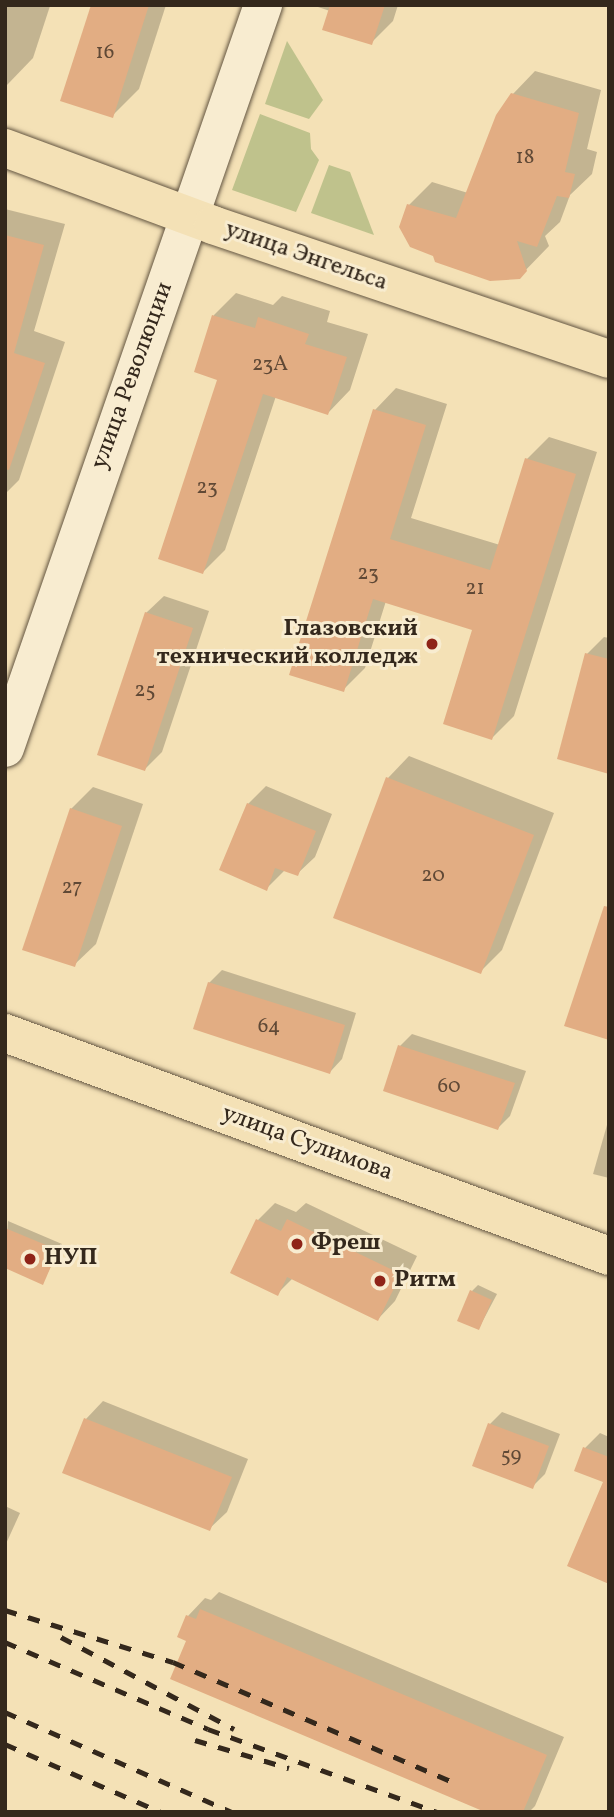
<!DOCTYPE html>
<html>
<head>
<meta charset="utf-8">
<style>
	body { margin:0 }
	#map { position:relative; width:614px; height:1817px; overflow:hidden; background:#f4e1b6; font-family:Vollkorn,serif }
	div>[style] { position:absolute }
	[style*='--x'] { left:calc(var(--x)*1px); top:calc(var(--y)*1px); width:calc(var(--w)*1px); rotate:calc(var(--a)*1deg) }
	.green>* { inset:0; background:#bfc28c }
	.shadow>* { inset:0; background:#0003 }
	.building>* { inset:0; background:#e2ad83 }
	.roads { filter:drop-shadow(0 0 2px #645642) drop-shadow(0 0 2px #645642) }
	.minor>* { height:38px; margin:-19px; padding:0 19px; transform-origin:19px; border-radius:19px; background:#f8ecd0 }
	.major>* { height:38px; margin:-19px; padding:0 19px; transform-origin:19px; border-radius:19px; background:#f4e1b6 }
	.rail>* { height:5px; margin-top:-2.5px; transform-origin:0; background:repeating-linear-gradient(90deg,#34281c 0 12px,transparent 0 24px) }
	.dots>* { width:19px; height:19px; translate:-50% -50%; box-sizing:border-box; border:4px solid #f8ecd0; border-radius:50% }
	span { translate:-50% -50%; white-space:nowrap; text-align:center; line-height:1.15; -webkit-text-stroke:6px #f8ecd0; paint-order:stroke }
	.number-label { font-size:21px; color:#604936 }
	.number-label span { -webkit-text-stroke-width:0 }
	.street-label { font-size:24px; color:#34281c }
	.poi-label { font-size:24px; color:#34281c; font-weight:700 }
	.right { translate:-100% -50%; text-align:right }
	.left { translate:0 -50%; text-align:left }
	.frame { position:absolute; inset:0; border:7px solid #34281c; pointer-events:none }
</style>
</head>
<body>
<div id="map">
	<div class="green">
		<i style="clip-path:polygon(287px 41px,323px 100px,309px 119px,265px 104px)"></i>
		<i style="clip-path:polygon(260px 114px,310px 133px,311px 149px,319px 160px,296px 212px,232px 190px)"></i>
		<i style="clip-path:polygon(329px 165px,350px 172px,374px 235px,311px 213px)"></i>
	</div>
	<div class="shadow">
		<i style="clip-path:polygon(5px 5px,50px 6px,33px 58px,7px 85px)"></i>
		<i style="clip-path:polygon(93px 5px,166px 5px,139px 89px,112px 116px)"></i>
		<i style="clip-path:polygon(398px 5px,393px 21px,371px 43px,330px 11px,315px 6px)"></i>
		<i style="clip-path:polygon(535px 71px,601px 90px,587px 149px,597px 152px,592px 174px,570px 195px,560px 222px,545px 236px,549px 246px,519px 277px,409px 205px,432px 182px,468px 193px,512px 95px)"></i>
		<i style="clip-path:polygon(5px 209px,65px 224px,34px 331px,65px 342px,19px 480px,5px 494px)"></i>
		<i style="clip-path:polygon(236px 293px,273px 305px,282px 296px,330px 311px,327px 322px,368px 334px,350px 390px,328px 413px,276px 396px,225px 550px,203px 572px,220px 379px,196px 371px,214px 315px)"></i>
		<i style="clip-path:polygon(396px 388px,447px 404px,411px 518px,500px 545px,527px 459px,549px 437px,597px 452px,514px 716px,492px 738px,474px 629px,386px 601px,365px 668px,343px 690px,375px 410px)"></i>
		<i style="clip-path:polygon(164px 596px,209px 611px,162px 752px,145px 769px,146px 613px)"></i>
		<i style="clip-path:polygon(604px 637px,609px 638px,609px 772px,587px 654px)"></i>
		<i style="clip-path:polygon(409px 756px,554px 813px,502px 950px,480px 972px,388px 778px)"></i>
		<i style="clip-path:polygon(266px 786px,332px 814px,315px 857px,297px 874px,285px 870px,266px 889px,248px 804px)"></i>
		<i style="clip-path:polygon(93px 787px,143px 804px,96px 944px,74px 965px,71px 809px)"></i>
		<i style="clip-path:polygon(222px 970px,356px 1013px,342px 1059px,330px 1072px,209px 983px)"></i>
		<i style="clip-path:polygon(412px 1034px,526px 1071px,510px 1116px,498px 1128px,400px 1046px)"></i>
		<i style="clip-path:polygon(609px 1118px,609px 1178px,593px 1174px)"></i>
		<i style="clip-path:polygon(275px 1203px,296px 1212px,306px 1203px,417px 1256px,395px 1301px,378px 1319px,293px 1278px,277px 1294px,258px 1220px)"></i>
		<i style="clip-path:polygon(8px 1221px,62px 1244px,43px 1282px,5px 1267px)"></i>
		<i style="clip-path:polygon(478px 1285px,497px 1294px,479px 1328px,472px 1291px)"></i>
		<i style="clip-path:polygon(103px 1401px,248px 1459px,227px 1512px,209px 1529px,86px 1419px)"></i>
		<i style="clip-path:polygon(502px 1412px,560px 1434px,545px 1474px,532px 1487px,490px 1424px)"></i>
		<i style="clip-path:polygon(600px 1433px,609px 1437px,609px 1582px,605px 1481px,585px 1448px)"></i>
		<i style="clip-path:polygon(5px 1506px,20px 1513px,5px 1546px)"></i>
		<i style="clip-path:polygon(219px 1592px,564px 1737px,535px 1806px,529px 1812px,489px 1812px,188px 1640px,188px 1616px,205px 1598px,211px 1600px)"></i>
	</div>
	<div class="building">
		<i style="clip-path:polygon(91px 5px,149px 5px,113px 118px,60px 101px)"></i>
		<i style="clip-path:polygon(330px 5px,385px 5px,372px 45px,322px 30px)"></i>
		<i style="clip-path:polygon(511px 93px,579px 113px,565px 172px,575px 174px,569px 198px,557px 196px,537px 247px,517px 241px,527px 271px,520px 279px,490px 281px,435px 262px,433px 256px,410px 247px,399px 227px,407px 204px,456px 218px,496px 115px)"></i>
		<i style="clip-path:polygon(5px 235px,44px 245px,14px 353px,45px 363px,9px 470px,5px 469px)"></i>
		<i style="clip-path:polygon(212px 315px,255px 328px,258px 317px,309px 334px,305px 344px,347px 357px,328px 415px,263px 394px,203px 574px,158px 559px,217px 380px,194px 372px)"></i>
		<i style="clip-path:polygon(373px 409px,426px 425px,390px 539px,490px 570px,525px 458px,576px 474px,492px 740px,443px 724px,472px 630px,373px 599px,344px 692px,289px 675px)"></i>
		<i style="clip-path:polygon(145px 612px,193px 628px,145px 771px,97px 755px)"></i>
		<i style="clip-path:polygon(585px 653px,609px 659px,609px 774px,557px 759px)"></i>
		<i style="clip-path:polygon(386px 777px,534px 835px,481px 974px,333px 918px)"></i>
		<i style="clip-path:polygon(247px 803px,316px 831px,298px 876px,275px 868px,267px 891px,219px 870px)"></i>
		<i style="clip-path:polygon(70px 808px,122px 826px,75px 967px,22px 950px)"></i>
		<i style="clip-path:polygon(604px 906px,609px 907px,609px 1040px,564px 1026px)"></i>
		<i style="clip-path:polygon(208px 982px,345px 1025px,330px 1074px,193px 1029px)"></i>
		<i style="clip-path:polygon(398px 1045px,515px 1083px,498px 1130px,383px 1091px)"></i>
		<i style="clip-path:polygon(256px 1219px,281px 1231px,287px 1219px,401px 1274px,378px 1321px,287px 1277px,278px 1296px,230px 1273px)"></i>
		<i style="clip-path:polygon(5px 1228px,58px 1250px,43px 1285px,5px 1268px)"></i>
		<i style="clip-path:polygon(470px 1290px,492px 1300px,479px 1330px,457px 1321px)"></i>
		<i style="clip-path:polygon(84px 1418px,232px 1477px,210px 1531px,62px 1473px)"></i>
		<i style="clip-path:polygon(488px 1423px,549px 1446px,533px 1489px,472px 1466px)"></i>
		<i style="clip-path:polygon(583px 1447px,609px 1457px,609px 1584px,567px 1566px,603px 1482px,574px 1471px)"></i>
		<i style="clip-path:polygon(200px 1609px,547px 1755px,523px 1812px,485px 1812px,170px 1679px,186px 1641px,177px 1637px,186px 1615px,196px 1619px)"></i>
	</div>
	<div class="roads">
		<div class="minor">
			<i style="--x:5;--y:748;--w:787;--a:-70.85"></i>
		</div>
		<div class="major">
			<i style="--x:5;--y:148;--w:222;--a:20.3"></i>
			<i style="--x:213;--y:225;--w:418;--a:18.7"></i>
			<i style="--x:5;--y:1033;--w:644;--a:20.26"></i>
		</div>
	</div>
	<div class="rail">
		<i style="--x:5;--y:1610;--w:176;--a:17.2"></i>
		<i style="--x:173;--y:1662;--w:310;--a:23.2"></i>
		<i style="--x:61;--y:1637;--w:196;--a:28"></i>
		<i style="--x:5;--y:1642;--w:221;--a:23.2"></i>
		<i style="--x:208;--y:1729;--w:244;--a:19.9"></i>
		<i style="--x:5;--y:1712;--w:248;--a:23.8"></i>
		<i style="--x:195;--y:1740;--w:98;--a:16.6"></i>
		<i style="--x:5;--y:1744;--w:170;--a:23.6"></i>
	</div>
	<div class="dots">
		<i style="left:432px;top:644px;background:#8f2418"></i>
		<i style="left:297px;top:1244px;background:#8f2418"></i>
		<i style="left:30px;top:1259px;background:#8f2418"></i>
		<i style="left:380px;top:1281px;background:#8f2418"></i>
	</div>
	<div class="number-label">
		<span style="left:105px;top:53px">16</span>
		<span style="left:525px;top:158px">18</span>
		<span style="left:270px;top:365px">23А</span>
		<span style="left:207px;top:488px">23</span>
		<span style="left:368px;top:574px">23</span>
		<span style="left:475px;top:589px">21</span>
		<span style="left:145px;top:691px">25</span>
		<span style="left:433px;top:876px">20</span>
		<span style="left:72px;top:888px">27</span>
		<span style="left:269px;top:1027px">64</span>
		<span style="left:449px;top:1087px">60</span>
		<span style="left:511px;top:1456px">59</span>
	</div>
	<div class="street-label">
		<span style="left:306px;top:257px;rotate:19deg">улица Энгельса</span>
		<span style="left:133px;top:376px;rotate:-70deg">улица Революции</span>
		<span style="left:307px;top:1144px;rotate:20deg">улица Сулимова</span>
	</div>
	<div class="poi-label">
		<span class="right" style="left:418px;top:644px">Глазовский<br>технический колледж</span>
		<span class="left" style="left:311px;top:1244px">Фреш</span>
		<span class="left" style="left:44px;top:1259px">НУП</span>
		<span class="left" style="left:394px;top:1281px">Ритм</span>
	</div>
	<div class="frame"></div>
</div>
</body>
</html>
